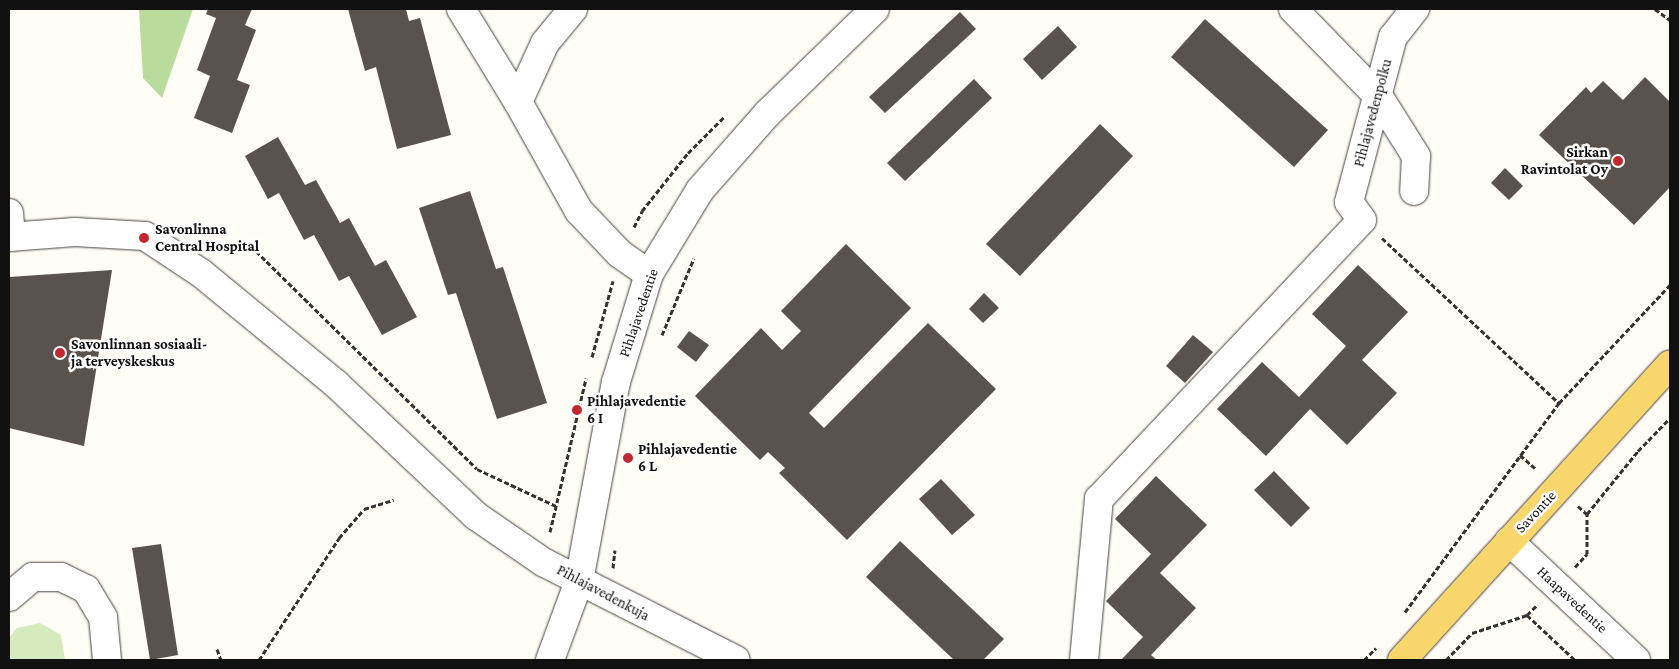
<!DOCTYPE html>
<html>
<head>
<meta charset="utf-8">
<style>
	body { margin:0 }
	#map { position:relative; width:1679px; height:669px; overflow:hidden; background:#fffdf5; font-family:"Crimson Pro",serif }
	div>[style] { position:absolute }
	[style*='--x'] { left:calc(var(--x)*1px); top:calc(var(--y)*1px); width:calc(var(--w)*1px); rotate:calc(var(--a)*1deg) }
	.green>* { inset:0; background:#d5ebbd }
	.forest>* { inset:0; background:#b9dc9c }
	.building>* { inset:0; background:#5a524d }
	.path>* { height:3px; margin-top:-1.5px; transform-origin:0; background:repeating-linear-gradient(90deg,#333 0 5px,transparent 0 7.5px) }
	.roads { filter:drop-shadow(0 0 1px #444) drop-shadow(0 0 1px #444) }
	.minor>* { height:28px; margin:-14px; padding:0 14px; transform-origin:14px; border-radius:14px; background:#fff }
	.major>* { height:28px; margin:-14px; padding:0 14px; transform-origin:14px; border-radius:14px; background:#f9d66b }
	.dots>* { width:14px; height:14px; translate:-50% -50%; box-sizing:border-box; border:2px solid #fff; border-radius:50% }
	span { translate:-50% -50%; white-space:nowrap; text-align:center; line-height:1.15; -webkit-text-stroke:5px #fff; paint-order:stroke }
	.street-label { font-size:15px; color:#111 }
	.poi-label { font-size:15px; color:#111; font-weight:700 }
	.right { translate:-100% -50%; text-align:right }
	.left { translate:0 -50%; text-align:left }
	.frame { position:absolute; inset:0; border:10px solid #111; pointer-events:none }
</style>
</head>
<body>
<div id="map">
	<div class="green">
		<i style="clip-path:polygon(40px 623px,61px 635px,65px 660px,9px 660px,9px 638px,17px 628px)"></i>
	</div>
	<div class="forest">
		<i style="clip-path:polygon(139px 9px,193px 9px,162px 98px,143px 78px)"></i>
	</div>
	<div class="building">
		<i style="clip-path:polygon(208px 9px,252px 9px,245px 25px,256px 30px,237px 80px,250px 85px,232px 133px,194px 118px,210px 76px,197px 70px,216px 18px,206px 14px)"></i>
		<i style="clip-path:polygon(348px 9px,406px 9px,409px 21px,420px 18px,451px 135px,397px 149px,376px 67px,365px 71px)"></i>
		<i style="clip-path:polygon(960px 12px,976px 29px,885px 113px,869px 97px)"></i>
		<i style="clip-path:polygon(1205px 19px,1328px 130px,1294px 167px,1171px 57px)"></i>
		<i style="clip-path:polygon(1058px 26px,1077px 47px,1042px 80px,1023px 59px)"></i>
		<i style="clip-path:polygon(1645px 77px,1670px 102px,1670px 187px,1634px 225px,1539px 135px,1586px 87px,1591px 93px,1603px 81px,1623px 100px)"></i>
		<i style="clip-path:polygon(974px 79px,992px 98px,905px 181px,887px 163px)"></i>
		<i style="clip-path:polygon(1100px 124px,1133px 156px,1020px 276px,986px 244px)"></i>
		<i style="clip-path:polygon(278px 137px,305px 185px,316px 180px,340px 223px,349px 218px,375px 266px,386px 260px,417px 317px,382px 335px,349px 276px,339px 281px,314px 235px,304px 240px,279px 193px,268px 199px,245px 156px)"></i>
		<i style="clip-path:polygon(1505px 168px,1523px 186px,1509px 200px,1491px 183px)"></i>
		<i style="clip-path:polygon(470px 191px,496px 269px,503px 267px,547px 403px,497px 419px,456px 293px,448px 295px,419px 208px)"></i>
		<i style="clip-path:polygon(846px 244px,911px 308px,809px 413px,824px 428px,928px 323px,996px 389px,847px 540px,779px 473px,785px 468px,768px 452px,760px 460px,695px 396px,761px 328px,782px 350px,801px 331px,781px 311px)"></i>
		<i style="clip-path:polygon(1358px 265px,1408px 312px,1362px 360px,1397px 393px,1347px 445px,1310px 409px,1266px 456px,1217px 409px,1262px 362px,1299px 397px,1346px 346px,1312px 314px)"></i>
		<i style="clip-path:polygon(112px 270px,84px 446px,9px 428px,9px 277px)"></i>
		<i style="clip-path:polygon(984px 293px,999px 308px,983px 323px,969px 309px)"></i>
		<i style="clip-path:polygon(689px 331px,709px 345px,696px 362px,677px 347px)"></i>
		<i style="clip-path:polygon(1193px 335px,1213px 352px,1185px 383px,1166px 366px)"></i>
		<i style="clip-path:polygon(1274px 471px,1310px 508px,1291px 527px,1254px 490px)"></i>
		<i style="clip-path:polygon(1156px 476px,1207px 525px,1160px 573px,1196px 608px,1151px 655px,1157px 660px,1121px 660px,1143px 637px,1106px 601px,1151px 554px,1115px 519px)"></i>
		<i style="clip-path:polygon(941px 479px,975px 515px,952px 535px,919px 499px)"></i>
		<i style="clip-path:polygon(900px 541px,1004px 639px,983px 660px,954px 660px,866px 577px)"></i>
		<i style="clip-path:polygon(161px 544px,178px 655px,150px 660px,132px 548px)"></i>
	</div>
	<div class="path">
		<i style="--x:1655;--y:9;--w:19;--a:36"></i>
		<i style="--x:634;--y:227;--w:18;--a:-63"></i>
		<i style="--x:642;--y:211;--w:74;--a:-51.6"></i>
		<i style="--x:688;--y:153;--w:52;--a:-45"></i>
		<i style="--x:1382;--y:238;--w:242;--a:43"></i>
		<i style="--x:256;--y:251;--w:310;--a:44.6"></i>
		<i style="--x:477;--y:469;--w:87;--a:25.1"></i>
		<i style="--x:662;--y:335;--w:83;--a:-67.4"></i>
		<i style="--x:592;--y:357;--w:79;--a:-74.6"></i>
		<i style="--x:1520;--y:455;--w:21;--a:41"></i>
		<i style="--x:1578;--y:506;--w:12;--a:42"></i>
		<i style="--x:550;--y:532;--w:158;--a:-76.8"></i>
		<i style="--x:1575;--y:567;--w:18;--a:-47"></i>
		<i style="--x:1587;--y:554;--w:40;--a:-90"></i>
		<i style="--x:1587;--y:514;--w:81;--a:-51"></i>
		<i style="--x:1638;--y:451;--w:46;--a:-45.9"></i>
		<i style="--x:613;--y:568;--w:18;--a:-84"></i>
		<i style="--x:1405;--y:612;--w:260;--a:-53.6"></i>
		<i style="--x:1559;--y:403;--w:162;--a:-46.8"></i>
		<i style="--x:1527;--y:615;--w:66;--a:43.2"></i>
		<i style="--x:217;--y:649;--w:12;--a:70"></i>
		<i style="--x:259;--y:660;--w:146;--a:-56.7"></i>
		<i style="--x:339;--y:538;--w:38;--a:-49"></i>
		<i style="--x:364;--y:509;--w:31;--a:-17"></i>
		<i style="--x:1364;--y:660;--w:17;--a:-45"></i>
		<i style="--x:1446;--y:660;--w:37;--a:-46"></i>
		<i style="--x:1472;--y:633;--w:58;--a:-18.1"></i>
		<i style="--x:1527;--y:615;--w:14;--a:-45"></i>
	</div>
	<div class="roads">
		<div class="minor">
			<i style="--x:461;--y:9;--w:109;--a:58.5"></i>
			<i style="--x:573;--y:9;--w:44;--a:129.5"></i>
			<i style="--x:545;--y:43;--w:65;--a:114.6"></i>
			<i style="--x:518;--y:102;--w:125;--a:60.8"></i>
			<i style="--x:579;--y:211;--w:59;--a:46.4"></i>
			<i style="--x:620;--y:254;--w:35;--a:35"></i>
			<i style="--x:1293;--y:9;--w:123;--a:45.7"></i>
			<i style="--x:1379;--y:97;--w:70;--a:57.9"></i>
			<i style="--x:1416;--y:156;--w:35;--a:93"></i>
			<i style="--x:9;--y:213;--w:24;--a:85"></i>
			<i style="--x:9;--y:237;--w:66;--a:-4.3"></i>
			<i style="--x:75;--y:232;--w:70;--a:3.3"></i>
			<i style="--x:145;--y:236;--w:67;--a:33.5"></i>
			<i style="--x:201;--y:273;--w:175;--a:39.4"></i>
			<i style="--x:336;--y:384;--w:192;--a:43.3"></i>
			<i style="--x:476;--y:516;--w:81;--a:34.5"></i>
			<i style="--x:543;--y:562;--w:216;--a:26.9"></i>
			<i style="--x:1509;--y:541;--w:174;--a:43.1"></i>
			<i style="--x:9;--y:597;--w:31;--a:-40"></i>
			<i style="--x:33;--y:577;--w:28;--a:0"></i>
			<i style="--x:61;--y:577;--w:28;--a:26"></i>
			<i style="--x:86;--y:589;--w:33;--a:59"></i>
			<i style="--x:103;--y:617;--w:43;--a:84.7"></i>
			<i style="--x:550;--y:660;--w:84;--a:-69.8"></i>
			<i style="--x:579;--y:581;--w:202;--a:-79.5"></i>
			<i style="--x:616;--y:382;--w:113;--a:-73"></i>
			<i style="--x:649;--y:274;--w:98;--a:-58.7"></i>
			<i style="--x:700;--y:190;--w:103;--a:-48.6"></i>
			<i style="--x:768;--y:113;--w:149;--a:-44.2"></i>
			<i style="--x:1084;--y:660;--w:162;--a:-84.7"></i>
			<i style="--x:1099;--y:499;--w:383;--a:-46.7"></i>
			<i style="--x:1362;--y:220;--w:22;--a:-126"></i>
			<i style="--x:1349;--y:202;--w:171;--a:-75.1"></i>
			<i style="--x:1393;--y:37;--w:36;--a:-52"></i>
		</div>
		<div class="major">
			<i style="--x:1402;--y:660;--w:399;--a:-47.8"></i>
		</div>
	</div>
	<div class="dots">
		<i style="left:1618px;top:161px;background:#c4262e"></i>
		<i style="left:144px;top:238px;background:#c4262e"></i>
		<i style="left:60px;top:353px;background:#c4262e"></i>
		<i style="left:577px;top:410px;background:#c4262e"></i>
		<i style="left:628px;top:458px;background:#c4262e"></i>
	</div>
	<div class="street-label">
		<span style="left:1373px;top:113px;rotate:-75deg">Pihlajavedenpolku</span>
		<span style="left:639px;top:313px;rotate:-71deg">Pihlajavedentie</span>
		<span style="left:1536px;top:512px;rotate:-47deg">Savontie</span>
		<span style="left:603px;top:593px;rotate:28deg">Pihlajavedenkuja</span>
		<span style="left:1572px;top:600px;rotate:43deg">Haapavedentie</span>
	</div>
	<div class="poi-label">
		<span class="right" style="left:1608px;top:161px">Sirkan<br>Ravintolat Oy</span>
		<span class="left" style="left:155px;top:238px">Savonlinna<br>Central Hospital</span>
		<span class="left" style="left:71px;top:353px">Savonlinnan sosiaali-<br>ja terveyskeskus</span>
		<span class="left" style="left:587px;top:410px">Pihlajavedentie<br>6 I</span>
		<span class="left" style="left:638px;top:458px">Pihlajavedentie<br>6 L</span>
	</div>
	<div class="frame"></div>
</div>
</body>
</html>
